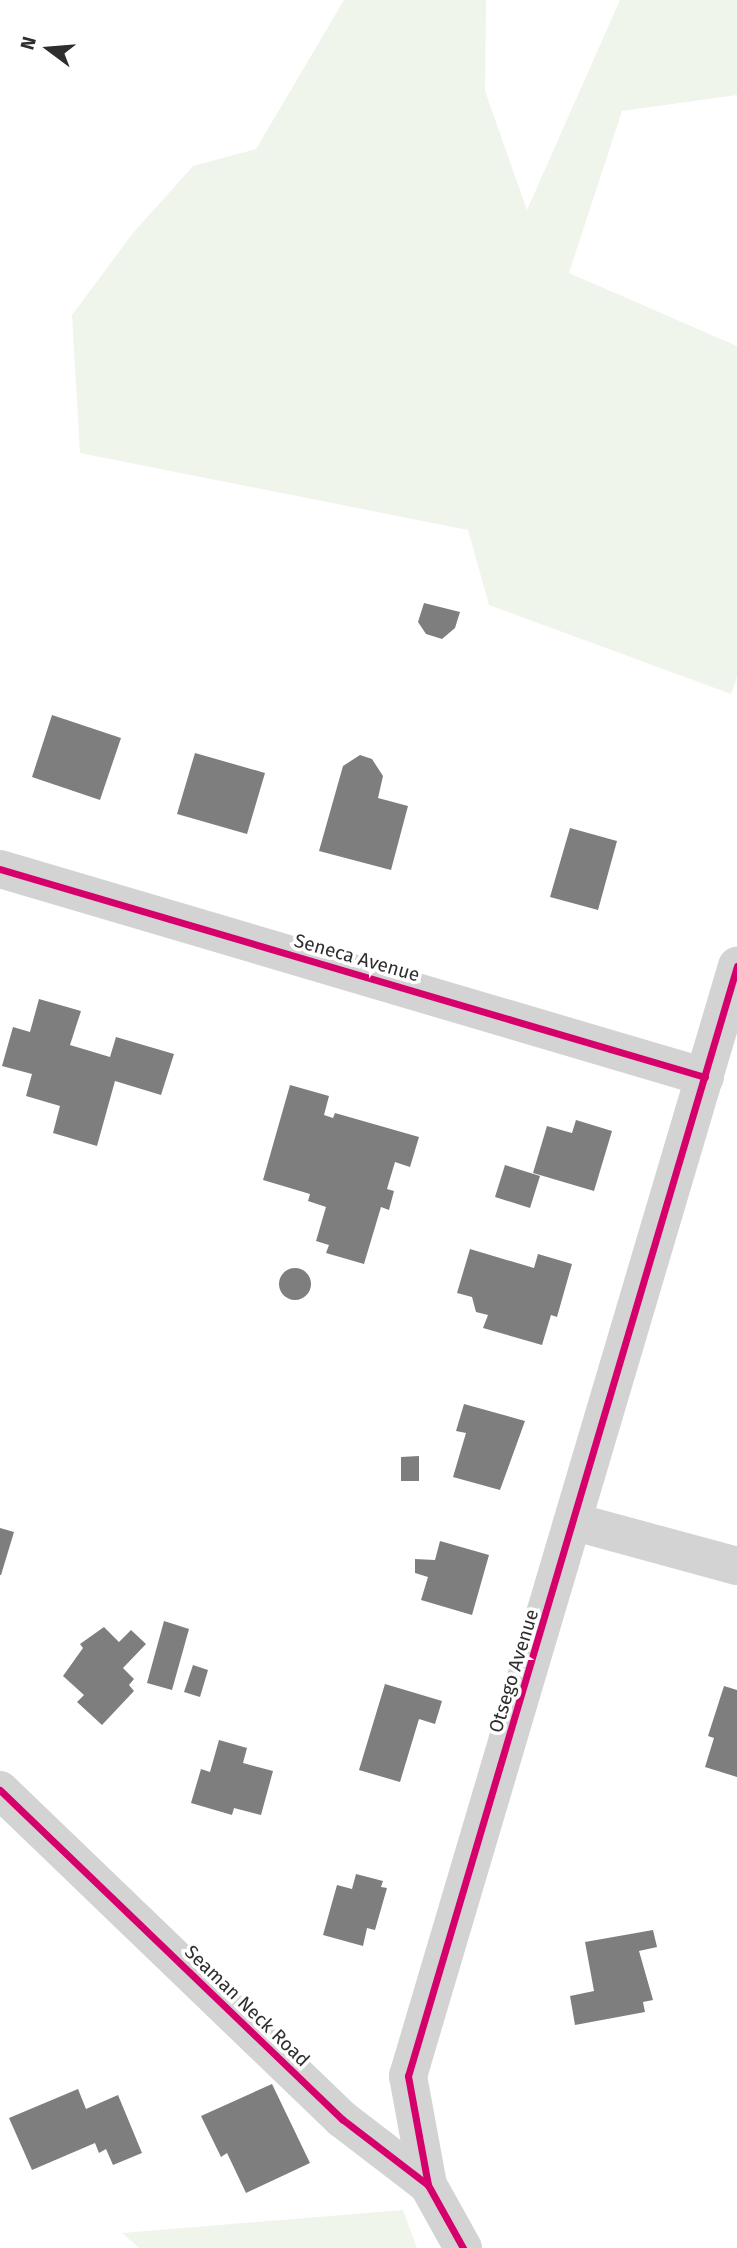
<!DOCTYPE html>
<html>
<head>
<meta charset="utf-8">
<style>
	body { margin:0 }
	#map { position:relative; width:737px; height:2248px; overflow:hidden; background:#fff; font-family:"Fira Sans",sans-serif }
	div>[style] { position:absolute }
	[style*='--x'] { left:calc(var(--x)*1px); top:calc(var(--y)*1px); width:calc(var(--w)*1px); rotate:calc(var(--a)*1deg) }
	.green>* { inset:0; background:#f0f5eb }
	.building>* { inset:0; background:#7e7e7e }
	.round { border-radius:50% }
	.minor>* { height:38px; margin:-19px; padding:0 19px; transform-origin:19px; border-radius:19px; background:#d3d3d3 }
	.cycleway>* { height:7px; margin:-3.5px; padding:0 3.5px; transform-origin:3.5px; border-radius:3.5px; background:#d6006c }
	span { translate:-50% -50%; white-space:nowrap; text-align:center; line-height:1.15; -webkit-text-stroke:7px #fff; paint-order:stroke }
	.street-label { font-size:19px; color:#2e2e2e }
	.north { position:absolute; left:14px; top:14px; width:70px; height:70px; -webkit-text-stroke:5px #fff; paint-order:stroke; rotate:286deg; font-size:19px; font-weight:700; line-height:28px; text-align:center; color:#2e2e2e }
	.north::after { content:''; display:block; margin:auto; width:24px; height:32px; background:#2e2e2e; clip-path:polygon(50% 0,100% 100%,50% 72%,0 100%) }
</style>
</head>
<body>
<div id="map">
	<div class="green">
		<i style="clip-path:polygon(344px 0,486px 0,485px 91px,527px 210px,620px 0,737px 0,737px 95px,622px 111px,569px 273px,737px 346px,737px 677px,731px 694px,489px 605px,468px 530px,80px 453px,72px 315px,133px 233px,193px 166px,256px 149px)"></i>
		<i style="clip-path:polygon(403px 2210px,417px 2248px,139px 2248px,122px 2233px)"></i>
	</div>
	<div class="building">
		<i style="clip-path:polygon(424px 603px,460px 612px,455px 628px,442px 639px,426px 634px,418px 622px)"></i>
		<i style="clip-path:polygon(52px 715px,121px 738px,100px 800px,32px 777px)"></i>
		<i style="clip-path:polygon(195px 753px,265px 773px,247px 834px,177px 814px)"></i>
		<i style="clip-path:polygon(360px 755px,372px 759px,383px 776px,378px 798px,408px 806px,391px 870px,319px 851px,343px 766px)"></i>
		<i style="clip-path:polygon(570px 828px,617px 841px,598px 910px,550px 897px)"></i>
		<i style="clip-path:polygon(39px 999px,81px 1011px,70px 1045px,110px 1057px,116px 1037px,174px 1054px,161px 1095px,115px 1081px,97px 1146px,53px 1133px,60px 1106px,26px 1096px,32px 1074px,2px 1066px,13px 1027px,30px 1032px)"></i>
		<i style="clip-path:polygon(290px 1085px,329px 1096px,324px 1115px,333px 1118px,335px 1113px,419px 1137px,410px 1167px,395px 1162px,387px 1189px,394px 1191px,389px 1210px,381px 1207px,364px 1264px,326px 1253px,329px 1245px,316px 1241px,326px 1207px,308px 1201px,310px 1194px,263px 1180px)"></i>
		<i style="clip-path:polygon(576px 1120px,612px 1131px,594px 1191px,533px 1173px,547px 1126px,572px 1133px)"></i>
		<i style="clip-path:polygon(505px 1165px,540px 1176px,530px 1208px,495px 1197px)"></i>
		<i style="clip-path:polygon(470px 1249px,534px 1268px,538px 1254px,572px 1264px,557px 1317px,551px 1315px,542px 1345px,483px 1328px,488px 1315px,476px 1312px,472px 1297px,457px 1293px)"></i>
		<i class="round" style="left:279px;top:1268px;width:32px;height:32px"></i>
		<i style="clip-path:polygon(464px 1404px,525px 1421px,500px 1490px,453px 1477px,466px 1433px,456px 1431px)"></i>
		<i style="clip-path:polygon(419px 1456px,419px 1481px,401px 1481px,401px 1457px)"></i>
		<i style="clip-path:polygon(0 1528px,14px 1532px,1px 1575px,0 1575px)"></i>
		<i style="clip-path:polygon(440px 1541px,489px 1555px,472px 1615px,421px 1600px,428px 1577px,415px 1573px,415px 1559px,435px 1560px)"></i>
		<i style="clip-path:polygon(164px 1621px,189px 1629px,172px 1690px,147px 1683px)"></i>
		<i style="clip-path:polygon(104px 1627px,119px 1642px,131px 1630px,146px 1644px,123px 1668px,134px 1679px,129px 1685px,134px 1691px,102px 1725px,77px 1702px,84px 1695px,63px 1676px,83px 1648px,80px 1644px)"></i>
		<i style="clip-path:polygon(193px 1665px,208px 1670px,200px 1697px,184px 1692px)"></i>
		<i style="clip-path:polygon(385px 1684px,442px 1701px,435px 1724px,419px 1719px,400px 1782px,359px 1770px)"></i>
		<i style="clip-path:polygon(724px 1686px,737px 1690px,737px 1777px,705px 1767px,714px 1738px,708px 1736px)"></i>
		<i style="clip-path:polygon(219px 1740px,247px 1748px,243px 1763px,273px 1771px,261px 1815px,234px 1808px,232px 1815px,191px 1803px,201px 1769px,210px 1772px)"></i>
		<i style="clip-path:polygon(356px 1874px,383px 1881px,381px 1887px,387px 1888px,375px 1930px,367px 1928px,363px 1946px,323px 1935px,337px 1885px,352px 1889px)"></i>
		<i style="clip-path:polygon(653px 1930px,657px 1947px,639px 1951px,653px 2000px,643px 2002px,645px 2012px,575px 2025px,570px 1996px,594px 1991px,585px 1942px)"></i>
		<i style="clip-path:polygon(272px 2084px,310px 2163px,246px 2193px,227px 2153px,221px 2157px,201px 2116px)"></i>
		<i style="clip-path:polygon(78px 2089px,86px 2109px,118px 2095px,142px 2153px,113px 2165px,106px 2149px,99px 2153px,95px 2143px,32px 2170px,9px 2118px)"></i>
	</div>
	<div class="minor">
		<i style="--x:0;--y:869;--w:735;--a:16.44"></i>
		<i style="--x:575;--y:1522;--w:168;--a:15.2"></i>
		<i style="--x:0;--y:1790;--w:475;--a:43.9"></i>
		<i style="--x:342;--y:2119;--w:108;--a:37.5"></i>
		<i style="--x:428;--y:2185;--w:72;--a:60.9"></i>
		<i style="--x:428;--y:2185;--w:111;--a:-100.4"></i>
		<i style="--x:408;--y:2076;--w:1158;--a:-73.49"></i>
	</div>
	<div class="cycleway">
		<i style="--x:0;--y:869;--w:735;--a:16.44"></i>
		<i style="--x:0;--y:1790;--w:475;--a:43.9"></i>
		<i style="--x:342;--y:2119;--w:108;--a:37.5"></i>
		<i style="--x:428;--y:2185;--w:72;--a:60.9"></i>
		<i style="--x:428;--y:2185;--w:111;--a:-100.4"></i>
		<i style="--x:408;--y:2076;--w:1158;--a:-73.49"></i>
	</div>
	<div class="street-label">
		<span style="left:357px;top:958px;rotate:16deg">Seneca Avenue</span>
		<span style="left:514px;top:1671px;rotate:-73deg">Otsego Avenue</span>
		<span style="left:247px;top:2006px;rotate:44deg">Seaman Neck Road</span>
	</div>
	<div class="north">N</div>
</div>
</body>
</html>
